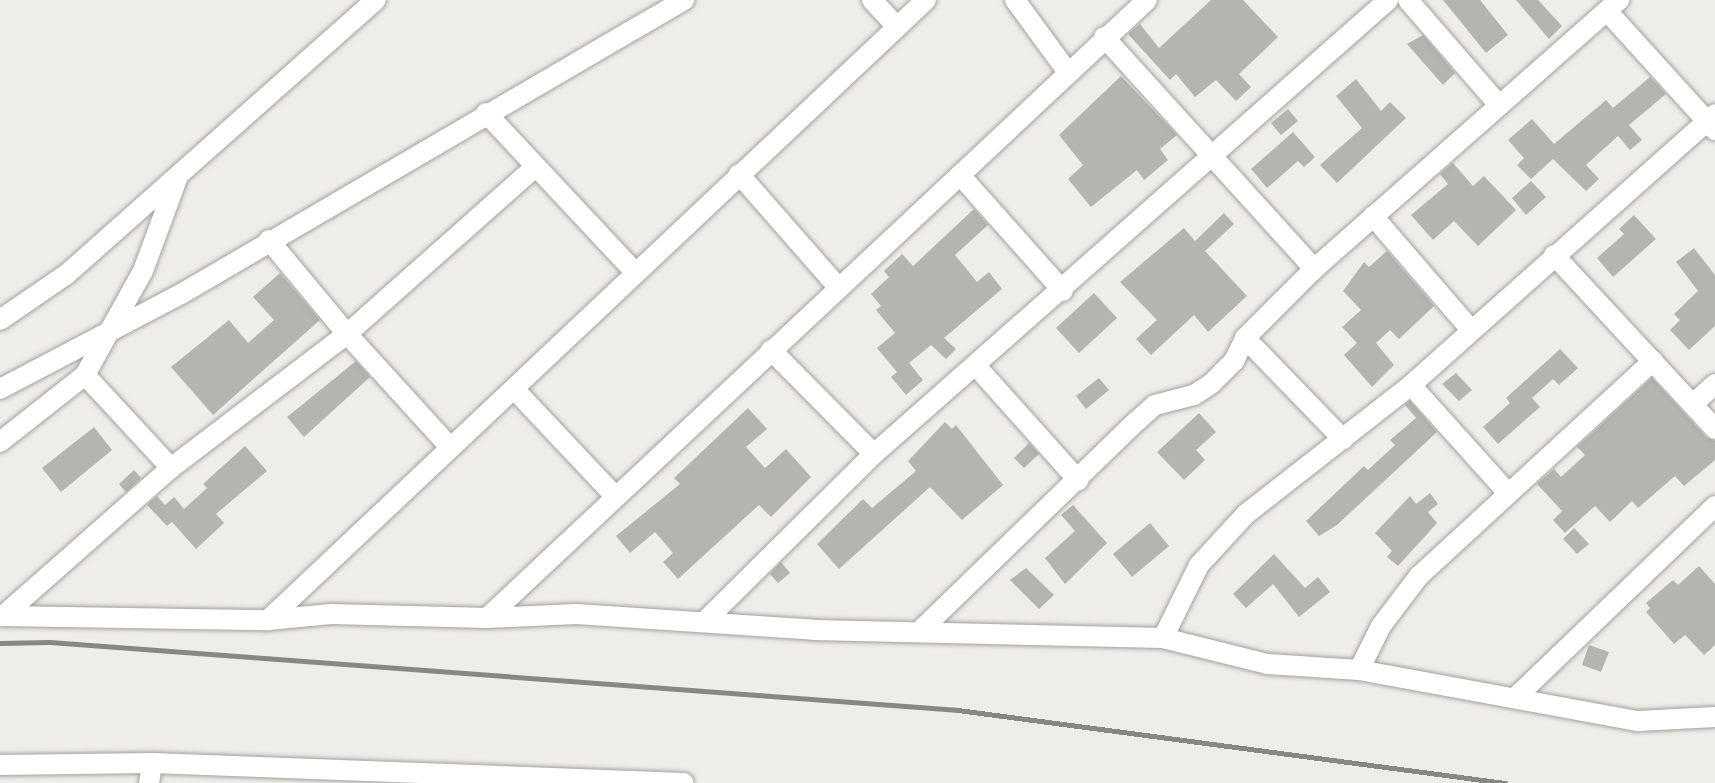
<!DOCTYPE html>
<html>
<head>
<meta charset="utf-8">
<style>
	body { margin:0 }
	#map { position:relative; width:1715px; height:783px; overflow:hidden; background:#efede9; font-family:Manrope,sans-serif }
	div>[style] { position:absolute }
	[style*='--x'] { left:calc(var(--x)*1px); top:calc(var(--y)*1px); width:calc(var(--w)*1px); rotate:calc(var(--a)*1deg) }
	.building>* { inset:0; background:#b4b4b0 }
	.roads { filter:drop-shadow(0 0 2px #a3a19d) drop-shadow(0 0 2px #a3a19d) }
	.minor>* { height:20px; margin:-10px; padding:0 10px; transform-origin:10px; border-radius:10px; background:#fff }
	.rail>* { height:4.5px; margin:-2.25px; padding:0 2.25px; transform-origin:2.25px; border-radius:2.25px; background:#898784 }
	span { translate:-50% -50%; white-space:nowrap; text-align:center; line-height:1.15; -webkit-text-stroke:4.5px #fff; paint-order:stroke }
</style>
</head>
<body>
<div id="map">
	<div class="building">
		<i style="clip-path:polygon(1211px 0,1243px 0,1278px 37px,1239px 74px,1251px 87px,1236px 101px,1216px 80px,1195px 97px,1176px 74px,1170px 80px,1128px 34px,1140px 24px,1159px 48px)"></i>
		<i style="clip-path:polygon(1443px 0,1480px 0,1508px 35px,1486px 53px)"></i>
		<i style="clip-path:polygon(1516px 0,1538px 0,1562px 26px,1549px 39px)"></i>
		<i style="clip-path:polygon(1423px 35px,1455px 73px,1443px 85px,1407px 44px)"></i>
		<i style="clip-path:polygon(1121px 76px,1177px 135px,1160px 149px,1168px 160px,1144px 180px,1137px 170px,1091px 207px,1068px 179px,1083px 165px,1059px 135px)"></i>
		<i style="clip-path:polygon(1650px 77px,1666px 94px,1629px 125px,1642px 140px,1630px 150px,1618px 136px,1586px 165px,1599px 179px,1586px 191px,1553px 159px,1531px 179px,1517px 165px,1524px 158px,1508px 140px,1532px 119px,1554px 144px,1606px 100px,1613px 108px)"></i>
		<i style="clip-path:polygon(1356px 79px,1381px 111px,1390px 102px,1406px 118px,1337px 183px,1320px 165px,1362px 128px,1336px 96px)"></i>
		<i style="clip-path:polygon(1288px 109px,1298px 121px,1281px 135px,1271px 123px)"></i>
		<i style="clip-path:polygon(1293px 132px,1315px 157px,1304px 167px,1298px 161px,1267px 188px,1251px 169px)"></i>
		<i style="clip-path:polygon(1453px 163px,1473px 186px,1484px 176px,1516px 210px,1478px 246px,1454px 221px,1433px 240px,1411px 215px,1448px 184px,1440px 174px)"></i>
		<i style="clip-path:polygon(1531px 181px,1546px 197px,1526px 215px,1512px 198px)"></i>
		<i style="clip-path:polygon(974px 209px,988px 225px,955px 255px,977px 282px,989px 272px,1002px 289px,944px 338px,956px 349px,946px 359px,931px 345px,909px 363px,923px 380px,906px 395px,891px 377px,897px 372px,877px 348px,895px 333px,876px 310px,881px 306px,871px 294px,889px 277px,884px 271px,902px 254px,913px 266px)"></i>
		<i style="clip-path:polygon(1224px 213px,1234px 224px,1205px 251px,1247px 296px,1208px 332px,1194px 315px,1151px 355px,1136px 339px,1157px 320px,1120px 282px,1184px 228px,1195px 241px)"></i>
		<i style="clip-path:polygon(1634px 215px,1656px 239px,1613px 277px,1597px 258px,1624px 234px,1619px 229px)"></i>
		<i style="clip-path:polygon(1694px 248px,1715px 275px,1715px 326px,1689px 350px,1670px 330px,1680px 320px,1674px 314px,1698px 291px,1676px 262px)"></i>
		<i style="clip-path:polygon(1387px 251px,1434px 306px,1399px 339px,1390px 330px,1376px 343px,1394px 365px,1372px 387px,1344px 355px,1357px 343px,1342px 327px,1361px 310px,1343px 291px,1364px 262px,1369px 267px)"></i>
		<i style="clip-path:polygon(280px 273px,320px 320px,213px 415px,171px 367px,229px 320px,248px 343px,274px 320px,253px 297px)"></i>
		<i style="clip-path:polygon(1094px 293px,1117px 318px,1079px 353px,1056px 328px)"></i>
		<i style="clip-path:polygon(1560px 349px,1578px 368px,1559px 385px,1553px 379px,1532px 398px,1540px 407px,1498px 444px,1483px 427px,1510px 403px,1506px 398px)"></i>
		<i style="clip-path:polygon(356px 361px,370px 377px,304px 437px,287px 417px)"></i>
		<i style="clip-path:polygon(1456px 373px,1472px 390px,1459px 401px,1442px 384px)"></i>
		<i style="clip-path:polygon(1099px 378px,1109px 390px,1086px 409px,1076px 396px)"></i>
		<i style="clip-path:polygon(1652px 378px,1706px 437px,1715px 441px,1715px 460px,1684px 486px,1675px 476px,1638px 508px,1632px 501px,1610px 522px,1595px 506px,1565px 533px,1553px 520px,1562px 511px,1537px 484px,1554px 469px,1561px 477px,1585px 455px,1577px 447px)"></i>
		<i style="clip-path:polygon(1410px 401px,1437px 432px,1337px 525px,1319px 536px,1306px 521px,1364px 466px,1368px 470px,1395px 445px,1390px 440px,1416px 418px,1405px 405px)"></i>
		<i style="clip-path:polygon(748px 408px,767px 429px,746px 447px,765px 468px,786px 449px,811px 477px,771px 517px,759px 505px,678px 579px,663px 562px,673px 553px,655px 532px,630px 553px,616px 536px,680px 484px,674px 478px)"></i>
		<i style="clip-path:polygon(1199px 413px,1216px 432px,1196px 450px,1205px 460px,1184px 480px,1157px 452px)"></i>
		<i style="clip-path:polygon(945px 422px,952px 429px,956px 425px,1003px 485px,962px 520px,930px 487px,839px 569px,817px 544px,863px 499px,872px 508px,916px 471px,908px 461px)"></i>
		<i style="clip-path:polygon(94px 427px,112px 450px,61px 492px,42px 468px)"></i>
		<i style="clip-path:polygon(1029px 443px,1039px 454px,1024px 468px,1014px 458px)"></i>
		<i style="clip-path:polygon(245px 446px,267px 471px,216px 514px,224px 523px,196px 549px,172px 522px,167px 526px,147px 505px,157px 496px,165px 505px,174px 497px,184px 509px,207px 488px,203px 484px)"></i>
		<i style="clip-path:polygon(134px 470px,141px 478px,126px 492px,119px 484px)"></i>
		<i style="clip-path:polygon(1430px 493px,1438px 504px,1428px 512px,1437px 523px,1398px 566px,1387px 557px,1392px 551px,1375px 533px,1410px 496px,1416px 504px)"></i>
		<i style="clip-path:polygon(1073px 505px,1107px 543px,1065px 584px,1045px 558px,1075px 531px,1061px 515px)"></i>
		<i style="clip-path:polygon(1150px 523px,1169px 546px,1132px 577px,1113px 554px)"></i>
		<i style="clip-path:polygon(1574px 528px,1589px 544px,1577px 554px,1563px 539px)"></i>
		<i style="clip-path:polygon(1274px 554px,1305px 588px,1318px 577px,1330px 592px,1299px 617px,1273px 584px,1246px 608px,1233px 594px)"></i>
		<i style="clip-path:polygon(781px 562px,790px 573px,778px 583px,770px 574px)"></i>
		<i style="clip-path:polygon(1699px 566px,1715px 584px,1715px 645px,1704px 655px,1685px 635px,1674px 644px,1646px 612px,1650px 608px,1646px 603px,1673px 580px,1678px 585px)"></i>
		<i style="clip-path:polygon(1026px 568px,1054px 595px,1039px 609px,1010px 580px)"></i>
		<i style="clip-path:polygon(1589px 645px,1609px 652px,1601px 672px,1582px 665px)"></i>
	</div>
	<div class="roads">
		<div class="minor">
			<i style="--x:872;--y:0;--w:37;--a:47"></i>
			<i style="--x:1015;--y:0;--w:88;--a:53.8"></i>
			<i style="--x:1408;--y:0;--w:138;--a:49.1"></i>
			<i style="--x:1607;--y:11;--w:161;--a:47.8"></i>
			<i style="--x:1104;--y:37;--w:313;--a:47.8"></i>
			<i style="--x:486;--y:113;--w:216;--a:46.9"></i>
			<i style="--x:739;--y:174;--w:150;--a:48.8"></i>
			<i style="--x:960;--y:175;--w:155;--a:48.4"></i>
			<i style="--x:1373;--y:216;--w:150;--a:49.3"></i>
			<i style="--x:269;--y:240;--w:122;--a:50.3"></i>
			<i style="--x:347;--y:334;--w:150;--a:47.7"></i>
			<i style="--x:1554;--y:255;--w:237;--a:47.2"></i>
			<i style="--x:0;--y:320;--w:81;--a:-34.5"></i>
			<i style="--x:67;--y:274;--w:413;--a:-41.6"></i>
			<i style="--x:1245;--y:338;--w:141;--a:45.9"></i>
			<i style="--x:771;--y:350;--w:146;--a:45.3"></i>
			<i style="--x:977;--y:367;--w:152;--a:48.2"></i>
			<i style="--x:85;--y:375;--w:127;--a:47.2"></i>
			<i style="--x:1411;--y:385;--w:144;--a:48.1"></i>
			<i style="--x:0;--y:389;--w:204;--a:-27.7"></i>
			<i style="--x:181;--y:294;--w:583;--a:-30.31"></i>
			<i style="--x:514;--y:389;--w:147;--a:46.7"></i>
			<i style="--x:1693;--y:404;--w:30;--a:-42"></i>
			<i style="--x:0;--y:442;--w:108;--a:-38.2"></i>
			<i style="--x:85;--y:375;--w:119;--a:-60.9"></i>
			<i style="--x:143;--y:271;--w:98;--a:-69.7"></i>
			<i style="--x:0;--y:616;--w:268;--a:0.9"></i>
			<i style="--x:268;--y:620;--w:63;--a:-5.4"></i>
			<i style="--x:331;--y:614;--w:156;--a:1.5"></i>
			<i style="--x:487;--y:618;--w:89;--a:-2.6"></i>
			<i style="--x:576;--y:614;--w:239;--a:3.8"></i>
			<i style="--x:814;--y:630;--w:349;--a:1.3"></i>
			<i style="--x:1163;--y:638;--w:107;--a:14"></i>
			<i style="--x:1267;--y:664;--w:92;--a:3.7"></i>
			<i style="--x:1359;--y:670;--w:284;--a:10.4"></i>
			<i style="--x:1638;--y:721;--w:77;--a:-3"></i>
			<i style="--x:3;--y:616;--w:224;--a:-41.4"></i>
			<i style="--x:171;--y:468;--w:221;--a:-37.3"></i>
			<i style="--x:347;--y:334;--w:251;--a:-41.6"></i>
			<i style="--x:487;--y:618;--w:904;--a:-43.12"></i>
			<i style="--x:268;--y:620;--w:904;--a:-43.3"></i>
			<i style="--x:704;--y:622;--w:239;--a:-44.7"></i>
			<i style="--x:874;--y:454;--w:686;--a:-41.45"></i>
			<i style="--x:921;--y:630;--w:301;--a:-44.1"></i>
			<i style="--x:1137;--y:421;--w:24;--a:-42"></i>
			<i style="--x:1155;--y:405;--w:40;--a:-14.4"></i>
			<i style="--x:1194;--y:395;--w:20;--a:-33"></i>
			<i style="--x:1211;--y:384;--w:33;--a:-45"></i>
			<i style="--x:1234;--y:361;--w:25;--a:-64"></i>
			<i style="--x:1245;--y:338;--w:98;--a:-45"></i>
			<i style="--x:1314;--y:269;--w:407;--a:-41.4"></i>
			<i style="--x:1163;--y:638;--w:81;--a:-63.7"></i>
			<i style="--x:1199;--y:565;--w:69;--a:-47.3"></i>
			<i style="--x:1246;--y:514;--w:209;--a:-38"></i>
			<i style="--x:1411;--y:385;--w:407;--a:-41.7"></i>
			<i style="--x:1359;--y:670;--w:49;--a:-63.4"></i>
			<i style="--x:1381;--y:626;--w:63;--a:-52.8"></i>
			<i style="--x:1419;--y:576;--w:318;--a:-42.6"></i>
			<i style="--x:1516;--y:697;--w:276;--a:-43.8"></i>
			<i style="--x:0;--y:765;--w:152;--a:-0.8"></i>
			<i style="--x:152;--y:763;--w:532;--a:2.15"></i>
			<i style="--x:149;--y:783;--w:20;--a:-81"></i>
		</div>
	</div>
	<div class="rail">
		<i style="--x:0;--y:643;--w:50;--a:-1.1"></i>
		<i style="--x:50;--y:642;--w:911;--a:4.28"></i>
		<i style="--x:958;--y:710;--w:552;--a:7.6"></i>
	</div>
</div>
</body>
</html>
